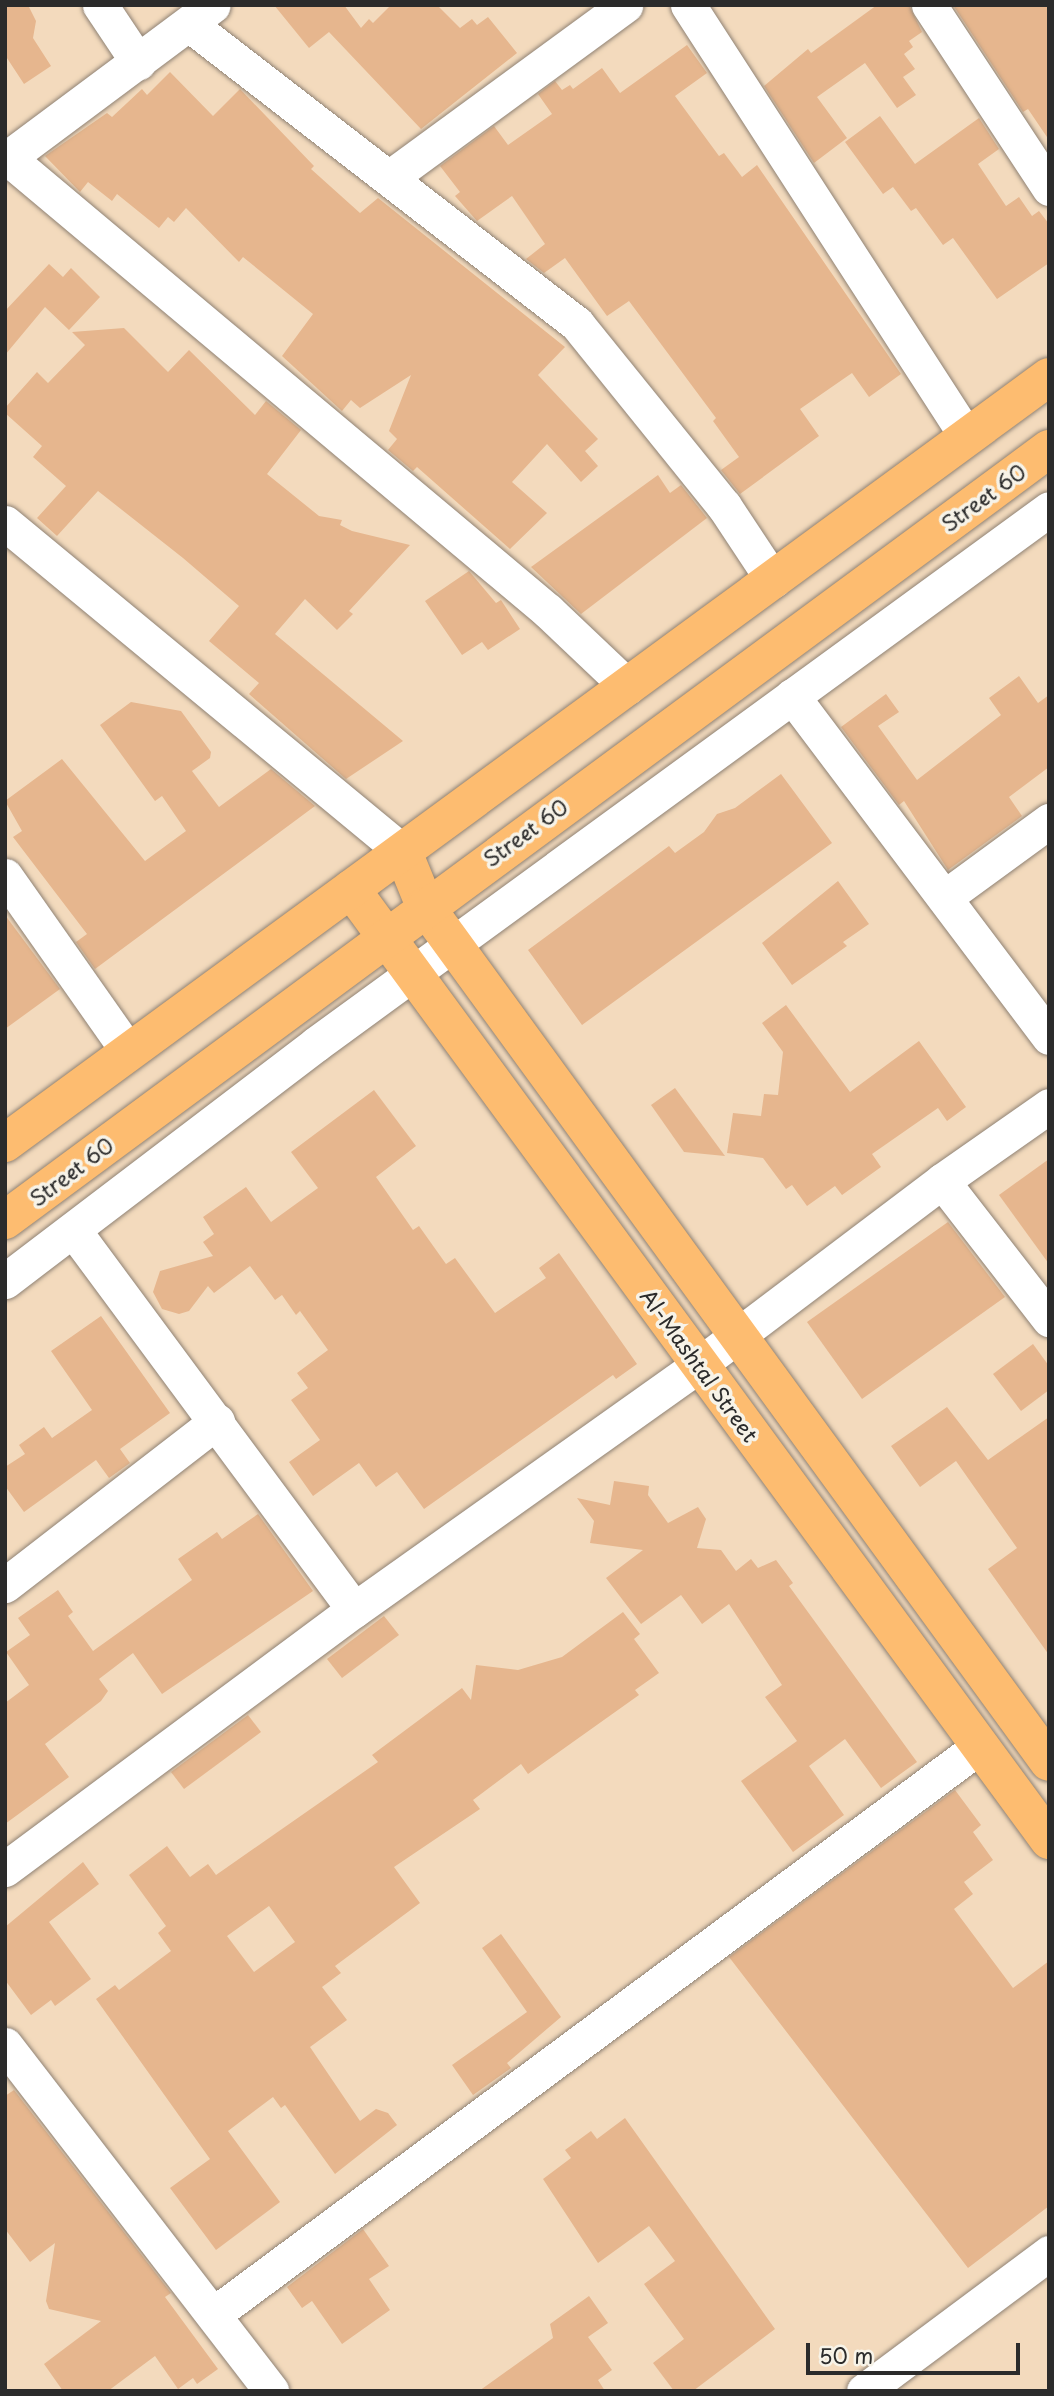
<!DOCTYPE html>
<html>
<head>
<meta charset="utf-8">
<style>
	body { margin:0 }
	#map { position:relative; width:1054px; height:2396px; overflow:hidden; background:#f3dabd; font-family:"Playpen Sans",sans-serif }
	div>[style] { position:absolute }
	[style*='--x'] { left:calc(var(--x)*1px); top:calc(var(--y)*1px); width:calc(var(--w)*1px); rotate:calc(var(--a)*1deg) }
	.building>* { inset:0; background:#e6b68e }
	.roads { filter:drop-shadow(0 0 2px #8f8274) drop-shadow(0 0 2px #8f8274) }
	.minor>* { height:35px; margin:-17.5px; padding:0 17.5px; transform-origin:17.5px; border-radius:17.5px; background:#fff }
	.major>* { height:38px; margin:-19px; padding:0 19px; transform-origin:19px; border-radius:19px; background:#fdbc70 }
	span { translate:-50% -50%; white-space:nowrap; text-align:center; line-height:1.15; -webkit-text-stroke:7px #f7f3e8; paint-order:stroke }
	.street-label { font-size:21px; color:#2b2b2b }
	.frame { position:absolute; inset:0; border:7px solid #2b2b2b; pointer-events:none }
	.scale { position:absolute; left:806px; top:2343px; width:214px; height:32px; box-sizing:border-box; border:4px solid #2b2b2b; border-top:0; padding-left:9px; font-size:21px; line-height:24px; white-space:nowrap; color:#2b2b2b; -webkit-text-stroke:5px #f7f3e8; paint-order:stroke }
</style>
</head>
<body>
<div id="map">
	<div class="building">
		<i style="clip-path:polygon(5px 5px,28px 5px,36px 21px,33px 38px,51px 66px,24px 84px,5px 55px)"></i>
		<i style="clip-path:polygon(274px 5px,344px 5px,361px 28px,369px 19px,373px 23px,391px 5px,437px 5px,460px 28px,472px 19px,477px 25px,488px 17px,517px 53px,421px 129px,329px 32px,309px 48px)"></i>
		<i style="clip-path:polygon(877px 5px,909px 5px,922px 32px,909px 41px,913px 47px,904px 54px,915px 69px,903px 77px,916px 95px,897px 108px,865px 63px,817px 97px,847px 138px,814px 163px,764px 86px,808px 49px,811px 53px)"></i>
		<i style="clip-path:polygon(953px 5px,1049px 5px,1049px 140px,1028px 109px,1023px 112px)"></i>
		<i style="clip-path:polygon(687px 45px,707px 73px,675px 96px,719px 156px,724px 153px,742px 177px,757px 165px,901px 374px,869px 397px,852px 373px,800px 409px,819px 436px,740px 494px,721px 470px,739px 457px,713px 421px,716px 418px,629px 301px,607px 316px,565px 258px,544px 273px,526px 259px,545px 244px,512px 196px,477px 221px,455px 196px,460px 192px,440px 166px,494px 126px,508px 145px,552px 114px,538px 94px,555px 81px,562px 90px,570px 85px,573px 89px,602px 68px,620px 93px)"></i>
		<i style="clip-path:polygon(170px 72px,213px 116px,240px 89px,314px 166px,311px 169px,360px 213px,378px 198px,565px 347px,538px 375px,598px 439px,585px 451px,598px 466px,581px 482px,547px 444px,512px 482px,547px 513px,510px 549px,417px 467px,413px 471px,388px 450px,397px 439px,389px 431px,411px 375px,360px 408px,351px 400px,342px 411px,282px 356px,313px 314px,243px 257px,239px 262px,186px 208px,174px 222px,168px 217px,159px 228px,117px 194px,112px 201px,88px 182px,80px 192px,45px 156px,107px 113px,112px 117px,142px 89px,147px 95px)"></i>
		<i style="clip-path:polygon(880px 116px,915px 164px,979px 118px,999px 149px,978px 164px,1006px 206px,1019px 197px,1032px 216px,1039px 211px,1049px 224px,1049px 263px,997px 299px,953px 238px,943px 245px,916px 208px,911px 211px,893px 187px,883px 194px,845px 142px)"></i>
		<i style="clip-path:polygon(49px 264px,63px 277px,71px 268px,100px 297px,69px 330px,45px 307px,5px 355px,5px 311px)"></i>
		<i style="clip-path:polygon(124px 328px,168px 372px,189px 350px,255px 415px,266px 401px,301px 430px,267px 474px,319px 516px,342px 520px,340px 525px,352px 531px,410px 545px,349px 611px,353px 614px,337px 630px,305px 599px,275px 634px,403px 741px,346px 779px,249px 694px,259px 683px,209px 641px,239px 606px,183px 558px,98px 491px,57px 536px,37px 518px,66px 486px,33px 457px,42px 446px,5px 413px,5px 408px,37px 372px,48px 383px,85px 345px,72px 332px)"></i>
		<i style="clip-path:polygon(658px 475px,670px 493px,681px 485px,707px 518px,581px 614px,531px 567px)"></i>
		<i style="clip-path:polygon(469px 571px,496px 603px,501px 600px,520px 629px,488px 650px,482px 642px,462px 655px,425px 601px)"></i>
		<i style="clip-path:polygon(1019px 676px,1038px 703px,1049px 695px,1049px 767px,1009px 797px,1022px 816px,948px 870px,904px 801px,899px 805px,841px 727px,886px 694px,899px 712px,878px 726px,917px 780px,1001px 715px,989px 698px)"></i>
		<i style="clip-path:polygon(131px 702px,181px 711px,211px 752px,210px 758px,192px 771px,219px 807px,271px 769px,315px 806px,95px 969px,76px 942px,87px 934px,13px 837px,22px 831px,5px 801px,62px 759px,145px 861px,186px 831px,162px 796px,155px 801px,100px 725px)"></i>
		<i style="clip-path:polygon(781px 774px,832px 843px,582px 1025px,528px 950px,669px 846px,675px 853px,704px 832px,717px 814px,735px 808px)"></i>
		<i style="clip-path:polygon(838px 881px,869px 924px,843px 942px,847px 946px,792px 985px,762px 943px)"></i>
		<i style="clip-path:polygon(5px 915px,60px 989px,5px 1029px)"></i>
		<i style="clip-path:polygon(786px 1005px,850px 1092px,919px 1041px,966px 1107px,947px 1121px,938px 1108px,872px 1154px,881px 1167px,842px 1195px,835px 1186px,807px 1206px,792px 1185px,786px 1189px,763px 1158px,727px 1153px,733px 1113px,761px 1116px,764px 1094px,778px 1095px,783px 1052px,762px 1023px)"></i>
		<i style="clip-path:polygon(675px 1088px,725px 1156px,684px 1152px,651px 1105px)"></i>
		<i style="clip-path:polygon(374px 1090px,416px 1146px,376px 1177px,413px 1230px,419px 1226px,446px 1264px,455px 1258px,495px 1313px,546px 1278px,539px 1268px,559px 1253px,637px 1364px,616px 1379px,613px 1375px,424px 1509px,397px 1472px,376px 1487px,359px 1463px,313px 1496px,289px 1462px,320px 1440px,291px 1400px,308px 1388px,297px 1373px,328px 1350px,300px 1311px,296px 1315px,282px 1295px,275px 1300px,250px 1266px,214px 1293px,208px 1286px,189px 1311px,179px 1314px,162px 1309px,153px 1292px,160px 1271px,213px 1256px,203px 1242px,214px 1234px,203px 1217px,246px 1187px,271px 1222px,318px 1188px,291px 1152px)"></i>
		<i style="clip-path:polygon(1049px 1159px,1049px 1264px,999px 1195px)"></i>
		<i style="clip-path:polygon(948px 1222px,1005px 1297px,862px 1399px,807px 1322px)"></i>
		<i style="clip-path:polygon(101px 1316px,170px 1413px,120px 1449px,130px 1463px,109px 1478px,96px 1460px,24px 1512px,5px 1486px,5px 1467px,25px 1454px,19px 1445px,44px 1427px,52px 1438px,92px 1410px,51px 1351px)"></i>
		<i style="clip-path:polygon(1033px 1344px,1049px 1366px,1049px 1390px,1021px 1411px,993px 1374px)"></i>
		<i style="clip-path:polygon(947px 1407px,988px 1460px,1049px 1417px,1049px 1655px,988px 1569px,1017px 1548px,956px 1461px,920px 1487px,891px 1446px)"></i>
		<i style="clip-path:polygon(614px 1481px,649px 1486px,648px 1495px,668px 1523px,698px 1507px,706px 1519px,697px 1548px,721px 1550px,736px 1571px,751px 1559px,758px 1568px,776px 1560px,793px 1583px,789px 1586px,917px 1762px,881px 1788px,845px 1739px,809px 1766px,844px 1815px,793px 1852px,741px 1781px,797px 1741px,765px 1697px,782px 1685px,729px 1604px,702px 1624px,681px 1595px,641px 1624px,606px 1578px,643px 1550px,590px 1543px,594px 1521px,577px 1498px,610px 1505px)"></i>
		<i style="clip-path:polygon(258px 1514px,313px 1591px,162px 1694px,133px 1653px,99px 1679px,108px 1691px,101px 1701px,45px 1744px,69px 1777px,5px 1824px,5px 1703px,29px 1685px,6px 1652px,30px 1635px,18px 1618px,58px 1590px,73px 1612px,68px 1616px,93px 1651px,192px 1580px,178px 1559px,217px 1532px,222px 1539px)"></i>
		<i style="clip-path:polygon(evenodd,623px 1612px,640px 1634px,634px 1639px,659px 1673px,635px 1690px,639px 1695px,528px 1774px,521px 1764px,473px 1800px,480px 1809px,394px 1867px,420px 1903px,335px 1966px,341px 1973px,322px 1987px,347px 2020px,310px 2047px,360px 2121px,376px 2109px,388px 2113px,397px 2125px,335px 2174px,285px 2105px,281px 2108px,273px 2097px,228px 2131px,280px 2202px,216px 2250px,170px 2188px,210px 2159px,96px 1999px,115px 1985px,119px 1990px,171px 1951px,158px 1933px,166px 1926px,129px 1875px,167px 1846px,190px 1877px,208px 1864px,216px 1875px,378px 1762px,372px 1755px,462px 1688px,471px 1700px,476px 1665px,518px 1670px,562px 1657px,623px 1612px,269px 1906px,295px 1942px,254px 1972px,227px 1936px,269px 1906px)"></i>
		<i style="clip-path:polygon(384px 1616px,399px 1635px,342px 1678px,327px 1659px)"></i>
		<i style="clip-path:polygon(248px 1715px,261px 1732px,184px 1789px,171px 1772px)"></i>
		<i style="clip-path:polygon(955px 1790px,981px 1825px,973px 1832px,993px 1860px,964px 1882px,973px 1894px,954px 1909px,1013px 1988px,1049px 1961px,1049px 2206px,968px 2268px,729px 1957px)"></i>
		<i style="clip-path:polygon(83px 1862px,99px 1884px,49px 1922px,91px 1979px,55px 2006px,51px 2000px,31px 2015px,5px 1980px,5px 1927px)"></i>
		<i style="clip-path:polygon(501px 1934px,561px 2017px,507px 2063px,511px 2068px,473px 2095px,452px 2065px,527px 2012px,482px 1948px)"></i>
		<i style="clip-path:polygon(14px 2090px,171px 2293px,165px 2297px,218px 2369px,197px 2384px,193px 2378px,178px 2389px,155px 2356px,108px 2391px,63px 2391px,44px 2364px,101px 2321px,49px 2309px,46px 2301px,55px 2243px,30px 2262px,5px 2229px,5px 2096px)"></i>
		<i style="clip-path:polygon(625px 2118px,775px 2329px,693px 2391px,674px 2391px,653px 2363px,684px 2339px,644px 2284px,675px 2261px,649px 2226px,598px 2263px,543px 2179px,571px 2158px,565px 2150px,591px 2131px,597px 2139px)"></i>
		<i style="clip-path:polygon(363px 2229px,389px 2266px,369px 2279px,390px 2310px,342px 2344px,312px 2301px,302px 2308px,287px 2287px)"></i>
		<i style="clip-path:polygon(589px 2296px,608px 2323px,588px 2337px,612px 2370px,598px 2380px,605px 2391px,479px 2391px,553px 2338px,550px 2324px)"></i>
	</div>
	<div class="roads">
		<div class="minor">
			<i style="--x:100;--y:5;--w:69;--a:56.3"></i>
			<i style="--x:688;--y:5;--w:514;--a:57.14"></i>
			<i style="--x:929;--y:5;--w:219;--a:56.7"></i>
			<i style="--x:189;--y:24;--w:490;--a:37.7"></i>
			<i style="--x:577;--y:324;--w:234;--a:51.1"></i>
			<i style="--x:724;--y:506;--w:89;--a:56.5"></i>
			<i style="--x:8;--y:158;--w:705;--a:39.99"></i>
			<i style="--x:548;--y:611;--w:110;--a:43.5"></i>
			<i style="--x:5;--y:160;--w:259;--a:-36.7"></i>
			<i style="--x:389;--y:178;--w:293;--a:-36.2"></i>
			<i style="--x:5;--y:523;--w:516;--a:39.58"></i>
			<i style="--x:792;--y:696;--w:427;--a:53"></i>
			<i style="--x:5;--y:876;--w:214;--a:54.9"></i>
			<i style="--x:945;--y:897;--w:129;--a:-36.2"></i>
			<i style="--x:1049;--y:1106;--w:131;--a:145"></i>
			<i style="--x:942;--y:1181;--w:175;--a:52.2"></i>
			<i style="--x:74;--y:1231;--w:471;--a:53.5"></i>
			<i style="--x:5;--y:1281;--w:391;--a:-37.3"></i>
			<i style="--x:316;--y:1044;--w:907;--a:-36.12"></i>
			<i style="--x:5;--y:1585;--w:268;--a:-37.7"></i>
			<i style="--x:5;--y:1869;--w:435;--a:-36.6"></i>
			<i style="--x:354;--y:1610;--w:425;--a:-35.4"></i>
			<i style="--x:700;--y:1364;--w:303;--a:-37.1"></i>
			<i style="--x:5;--y:2045;--w:436;--a:52.4"></i>
			<i style="--x:214;--y:2314;--w:954;--a:-36.56"></i>
			<i style="--x:864;--y:2391;--w:231;--a:-36.7"></i>
		</div>
		<div class="major">
			<i style="--x:403;--y:852;--w:58;--a:67.8"></i>
			<i style="--x:425;--y:906;--w:1059;--a:53.91"></i>
			<i style="--x:351;--y:889;--w:1180;--a:53.72"></i>
			<i style="--x:5;--y:1143;--w:1295;--a:-36.27"></i>
			<i style="--x:5;--y:1220;--w:1298;--a:-36.45"></i>
		</div>
	</div>
	<div class="street-label">
		<span style="left:983px;top:497px;rotate:-36deg">Street 60</span>
		<span style="left:525px;top:832px;rotate:-36deg">Street 60</span>
		<span style="left:71px;top:1171px;rotate:-37deg">Street 60</span>
		<span style="left:700px;top:1365px;rotate:54deg">Al-Mashtal Street</span>
	</div>
	<div class="frame"></div>
	<div class="scale">50 m</div>
</div>
</body>
</html>
